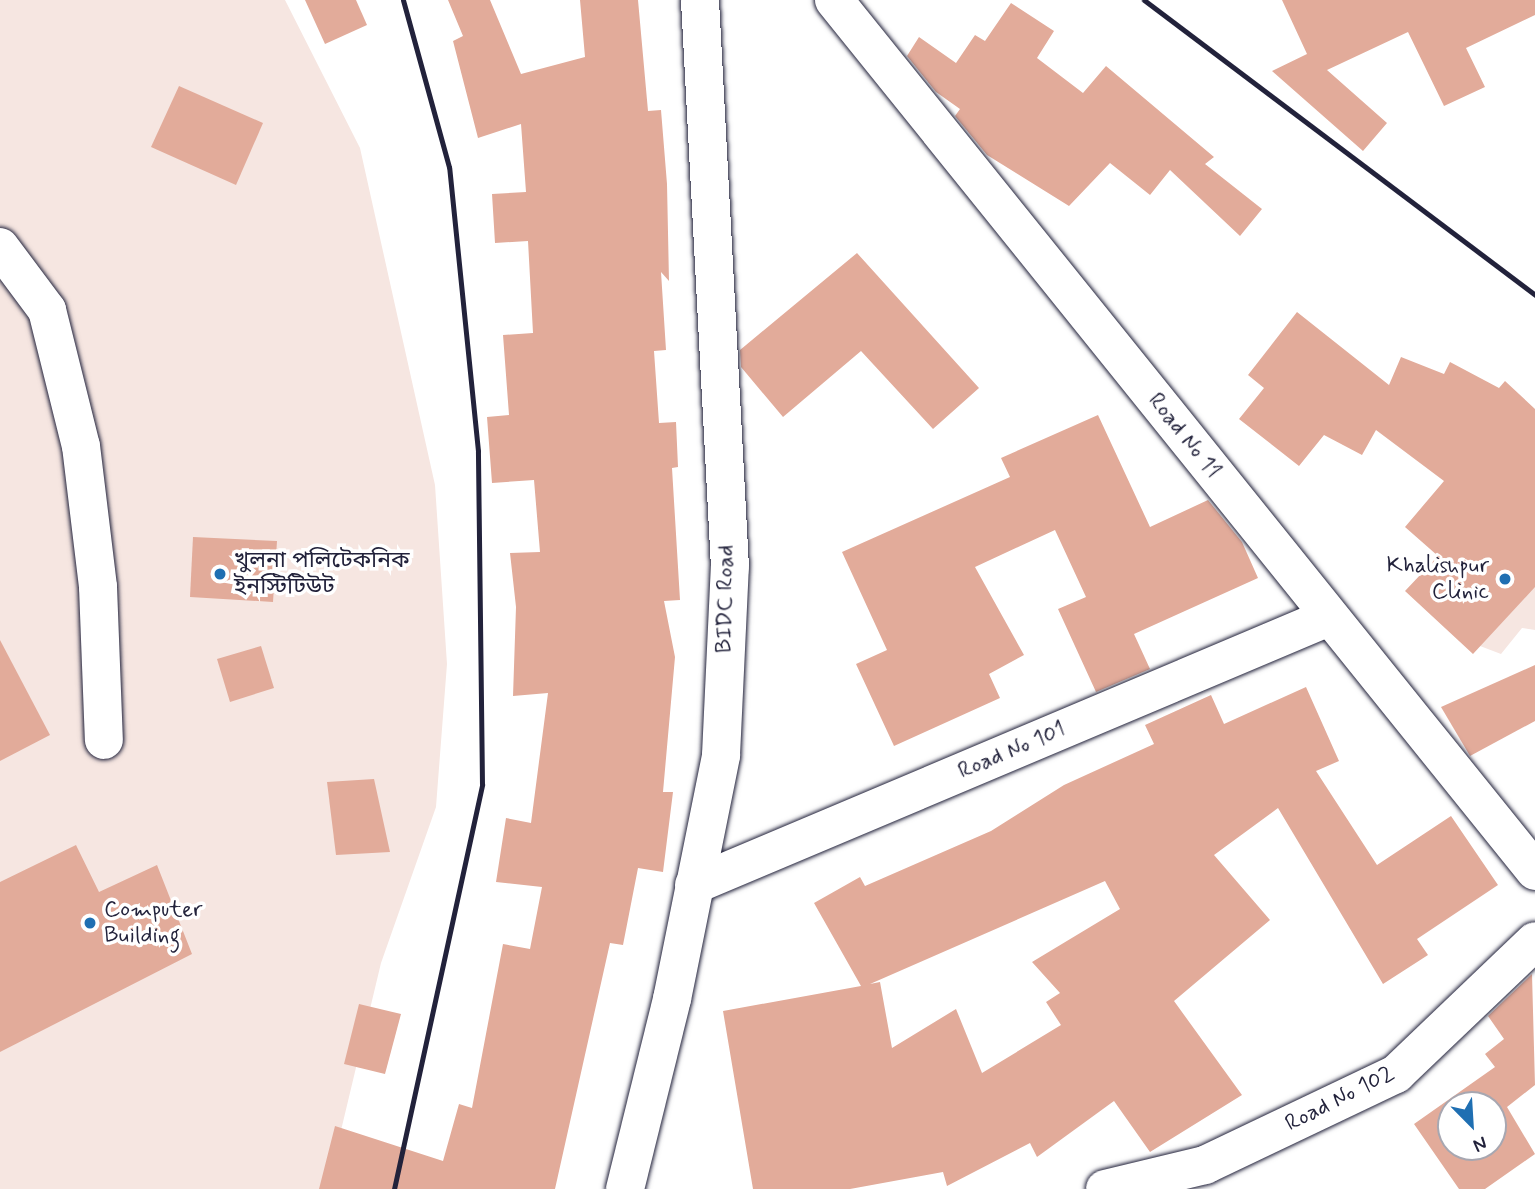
<!DOCTYPE html>
<html>
<head>
<meta charset="utf-8">
<style>
	body { margin:0 }
	#map { position:relative; width:1535px; height:1189px; overflow:hidden; background:#fff; font-family:Mynerve,"Noto Sans Bengali",sans-serif }
	div>[style] { position:absolute }
	[style*='--x'] { left:calc(var(--x)*1px); top:calc(var(--y)*1px); width:calc(var(--w)*1px); rotate:calc(var(--a)*1deg) }
	.built>* { inset:0; background:#f6e6e1 }
	.building>* { inset:0; background:#e2ab9a }
	.roads { filter:drop-shadow(0 0 2px #22223b) drop-shadow(0 0 2px #22223b) }
	.minor>* { height:38px; margin:-19px; padding:0 19px; transform-origin:19px; border-radius:19px; background:#fff }
	.major>* { height:38px; margin:-19px; padding:0 19px; transform-origin:19px; border-radius:19px; background:#fff }
	.rail>* { height:5px; margin:-2.5px; padding:0 2.5px; transform-origin:2.5px; border-radius:2.5px; background:#22223b }
	.dots>* { width:19px; height:19px; translate:-50% -50%; box-sizing:border-box; border:4px solid #fff; border-radius:50% }
	span { translate:-50% -50%; white-space:nowrap; text-align:center; line-height:1.15; -webkit-text-stroke:7px #fff; paint-order:stroke }
	.street-label { font-size:23px; color:#22223b }
	.poi-label { font-size:23px; color:#22223b }
	.left { translate:0 -50%; text-align:left }
	.right { translate:-100% -50%; text-align:right }
	.north { position:absolute; left:1437px; top:1091px; width:70px; height:70px; box-sizing:border-box; background:#fff; border:2px solid #a7a7b1; border-radius:50%; rotate:156deg; font-size:19px; font-weight:700; line-height:28px; text-align:center; color:#22223b }
	.north::after { content:''; display:block; margin:auto; width:24px; height:32px; background:#1f6fb2; clip-path:polygon(50% 0,100% 100%,50% 72%,0 100%) }
</style>
</head>
<body>
<div id="map">
	<div class="built">
		<i style="clip-path:polygon(0 0,285px 0,360px 148px,435px 485px,447px 664px,436px 807px,381px 963px,327px 1189px,0 1189px)"></i>
		<i style="clip-path:polygon(1535px 522px,1535px 630px,1522px 628px,1501px 654px,1480px 646px)"></i>
	</div>
	<div class="building">
		<i style="clip-path:polygon(305px 0,356px 0,367px 25px,325px 44px)"></i>
		<i style="clip-path:polygon(448px 0,490px 0,521px 74px,585px 57px,580px 0,638px 0,648px 111px,661px 110px,667px 184px,669px 281px,661px 272px,666px 350px,654px 351px,659px 423px,676px 422px,678px 467px,672px 468px,680px 600px,664px 601px,675px 657px,663px 792px,673px 792px,663px 872px,638px 868px,623px 945px,610px 943px,555px 1189px,319px 1189px,335px 1126px,443px 1161px,459px 1104px,472px 1108px,503px 944px,530px 949px,542px 887px,496px 882px,506px 818px,531px 823px,548px 693px,513px 696px,516px 607px,510px 553px,540px 552px,534px 480px,492px 483px,487px 417px,509px 415px,503px 335px,533px 333px,528px 241px,495px 243px,492px 194px,526px 192px,521px 124px,478px 138px,453px 41px,463px 36px)"></i>
		<i style="clip-path:polygon(1282px 0,1535px 0,1535px 15px,1466px 48px,1485px 87px,1444px 106px,1408px 32px,1327px 70px,1387px 123px,1363px 151px,1272px 71px,1307px 54px)"></i>
		<i style="clip-path:polygon(1011px 3px,1054px 31px,1037px 58px,1083px 93px,1106px 66px,1214px 157px,1205px 164px,1262px 209px,1240px 236px,1170px 170px,1150px 195px,1110px 163px,1069px 206px,987px 155px,955px 116px,960px 109px,936px 92px,907px 56px,919px 37px,956px 63px,975px 35px,985px 41px)"></i>
		<i style="clip-path:polygon(179px 86px,263px 123px,236px 185px,151px 147px)"></i>
		<i style="clip-path:polygon(857px 253px,979px 388px,933px 429px,861px 351px,783px 417px,741px 367px,740px 350px)"></i>
		<i style="clip-path:polygon(1297px 312px,1389px 385px,1401px 357px,1444px 374px,1450px 362px,1499px 388px,1505px 381px,1535px 409px,1535px 587px,1473px 654px,1405px 591px,1438px 556px,1405px 527px,1444px 481px,1376px 430px,1362px 455px,1324px 435px,1299px 466px,1239px 419px,1264px 388px,1248px 375px)"></i>
		<i style="clip-path:polygon(1098px 415px,1150px 527px,1208px 500px,1242px 542px,1258px 578px,1134px 634px,1150px 669px,1096px 692px,1058px 609px,1086px 597px,1055px 530px,975px 567px,1024px 655px,989px 674px,1000px 698px,894px 746px,856px 664px,887px 650px,842px 552px,1010px 477px,1001px 458px)"></i>
		<i style="clip-path:polygon(193px 537px,277px 541px,273px 602px,190px 597px)"></i>
		<i style="clip-path:polygon(0 640px,50px 735px,0 761px)"></i>
		<i style="clip-path:polygon(261px 646px,274px 688px,230px 702px,217px 659px)"></i>
		<i style="clip-path:polygon(1535px 665px,1535px 721px,1470px 756px,1441px 707px)"></i>
		<i style="clip-path:polygon(evenodd,1306px 687px,1339px 761px,1316px 771px,1377px 865px,1451px 816px,1498px 885px,1417px 939px,1428px 955px,1383px 984px,1278px 808px,1214px 855px,1270px 920px,1174px 1001px,1242px 1095px,1150px 1152px,1114px 1101px,1037px 1157px,1030px 1143px,947px 1186px,943px 1172px,850px 1189px,753px 1189px,723px 1011px,861px 986px,814px 903px,860px 877px,865px 886px,991px 831px,1064px 785px,1154px 744px,1145px 725px,1211px 695px,1224px 724px,1306px 687px,1105px 881px,1120px 909px,1032px 962px,1060px 993px,1046px 1002px,1061px 1025px,982px 1073px,956px 1009px,892px 1048px,880px 982px,870px 984px,1105px 881px)"></i>
		<i style="clip-path:polygon(374px 779px,390px 852px,336px 855px,327px 782px)"></i>
		<i style="clip-path:polygon(76px 845px,99px 892px,157px 865px,192px 954px,0 1052px,0 882px)"></i>
		<i style="clip-path:polygon(evenodd,1532px 974px,1535px 1085px,1507px 1107px,1535px 1154px,1485px 1189px,1459px 1189px,1414px 1124px,1495px 1067px,1485px 1054px,1504px 1039px,1488px 1016px,1532px 974px,1451px 1105px,1493px 1105px,1493px 1147px,1451px 1147px,1451px 1105px)"></i>
		<i style="clip-path:polygon(359px 1004px,401px 1014px,385px 1074px,344px 1064px)"></i>
	</div>
	<div class="roads">
		<div class="minor">
			<i style="--x:834;--y:0;--w:1118;--a:51.17"></i>
			<i style="--x:0;--y:247;--w:79;--a:53.3"></i>
			<i style="--x:47;--y:310;--w:140;--a:76"></i>
			<i style="--x:81;--y:446;--w:142;--a:83.1"></i>
			<i style="--x:98;--y:587;--w:153;--a:87.8"></i>
			<i style="--x:694;--y:885;--w:689;--a:-22.88"></i>
			<i style="--x:1105;--y:1189;--w:103;--a:-13.5"></i>
			<i style="--x:1205;--y:1165;--w:212;--a:-25.5"></i>
			<i style="--x:1396;--y:1074;--w:192;--a:-43.7"></i>
		</div>
		<div class="major">
			<i style="--x:625;--y:1189;--w:196;--a:-76.1"></i>
			<i style="--x:672;--y:999;--w:249;--a:-78.6"></i>
			<i style="--x:721;--y:755;--w:188;--a:-87.3"></i>
			<i style="--x:730;--y:567;--w:568;--a:-93.03"></i>
		</div>
	</div>
	<div class="rail">
		<i style="--x:1144;--y:0;--w:490;--a:37"></i>
		<i style="--x:394;--y:1189;--w:414;--a:-77.7"></i>
		<i style="--x:482;--y:784;--w:333;--a:-90.7"></i>
		<i style="--x:478;--y:451;--w:285;--a:-95.8"></i>
		<i style="--x:449;--y:167;--w:173;--a:-105.4"></i>
	</div>
	<div class="dots">
		<i style="left:220px;top:574px;background:#1f6fb2"></i>
		<i style="left:1505px;top:579px;background:#1f6fb2"></i>
		<i style="left:90px;top:923px;background:#1f6fb2"></i>
	</div>
	<div class="street-label">
		<span style="left:1184px;top:436px;rotate:51deg">Road No 11</span>
		<span style="left:726px;top:599px;rotate:-89deg">BIDC Road</span>
		<span style="left:1012px;top:751px;rotate:-23deg">Road No 101</span>
		<span style="left:1340px;top:1099px;rotate:-27deg">Road No 102</span>
	</div>
	<div class="poi-label">
		<span class="left" style="left:234px;top:574px">খুলনা পলিটেকনিক<br>ইনস্টিটিউট</span>
		<span class="right" style="left:1489px;top:579px">Khalishpur<br>Clinic</span>
		<span class="left" style="left:104px;top:923px">Computer<br>Building</span>
	</div>
	<div class="north">N</div>
</div>
</body>
</html>
